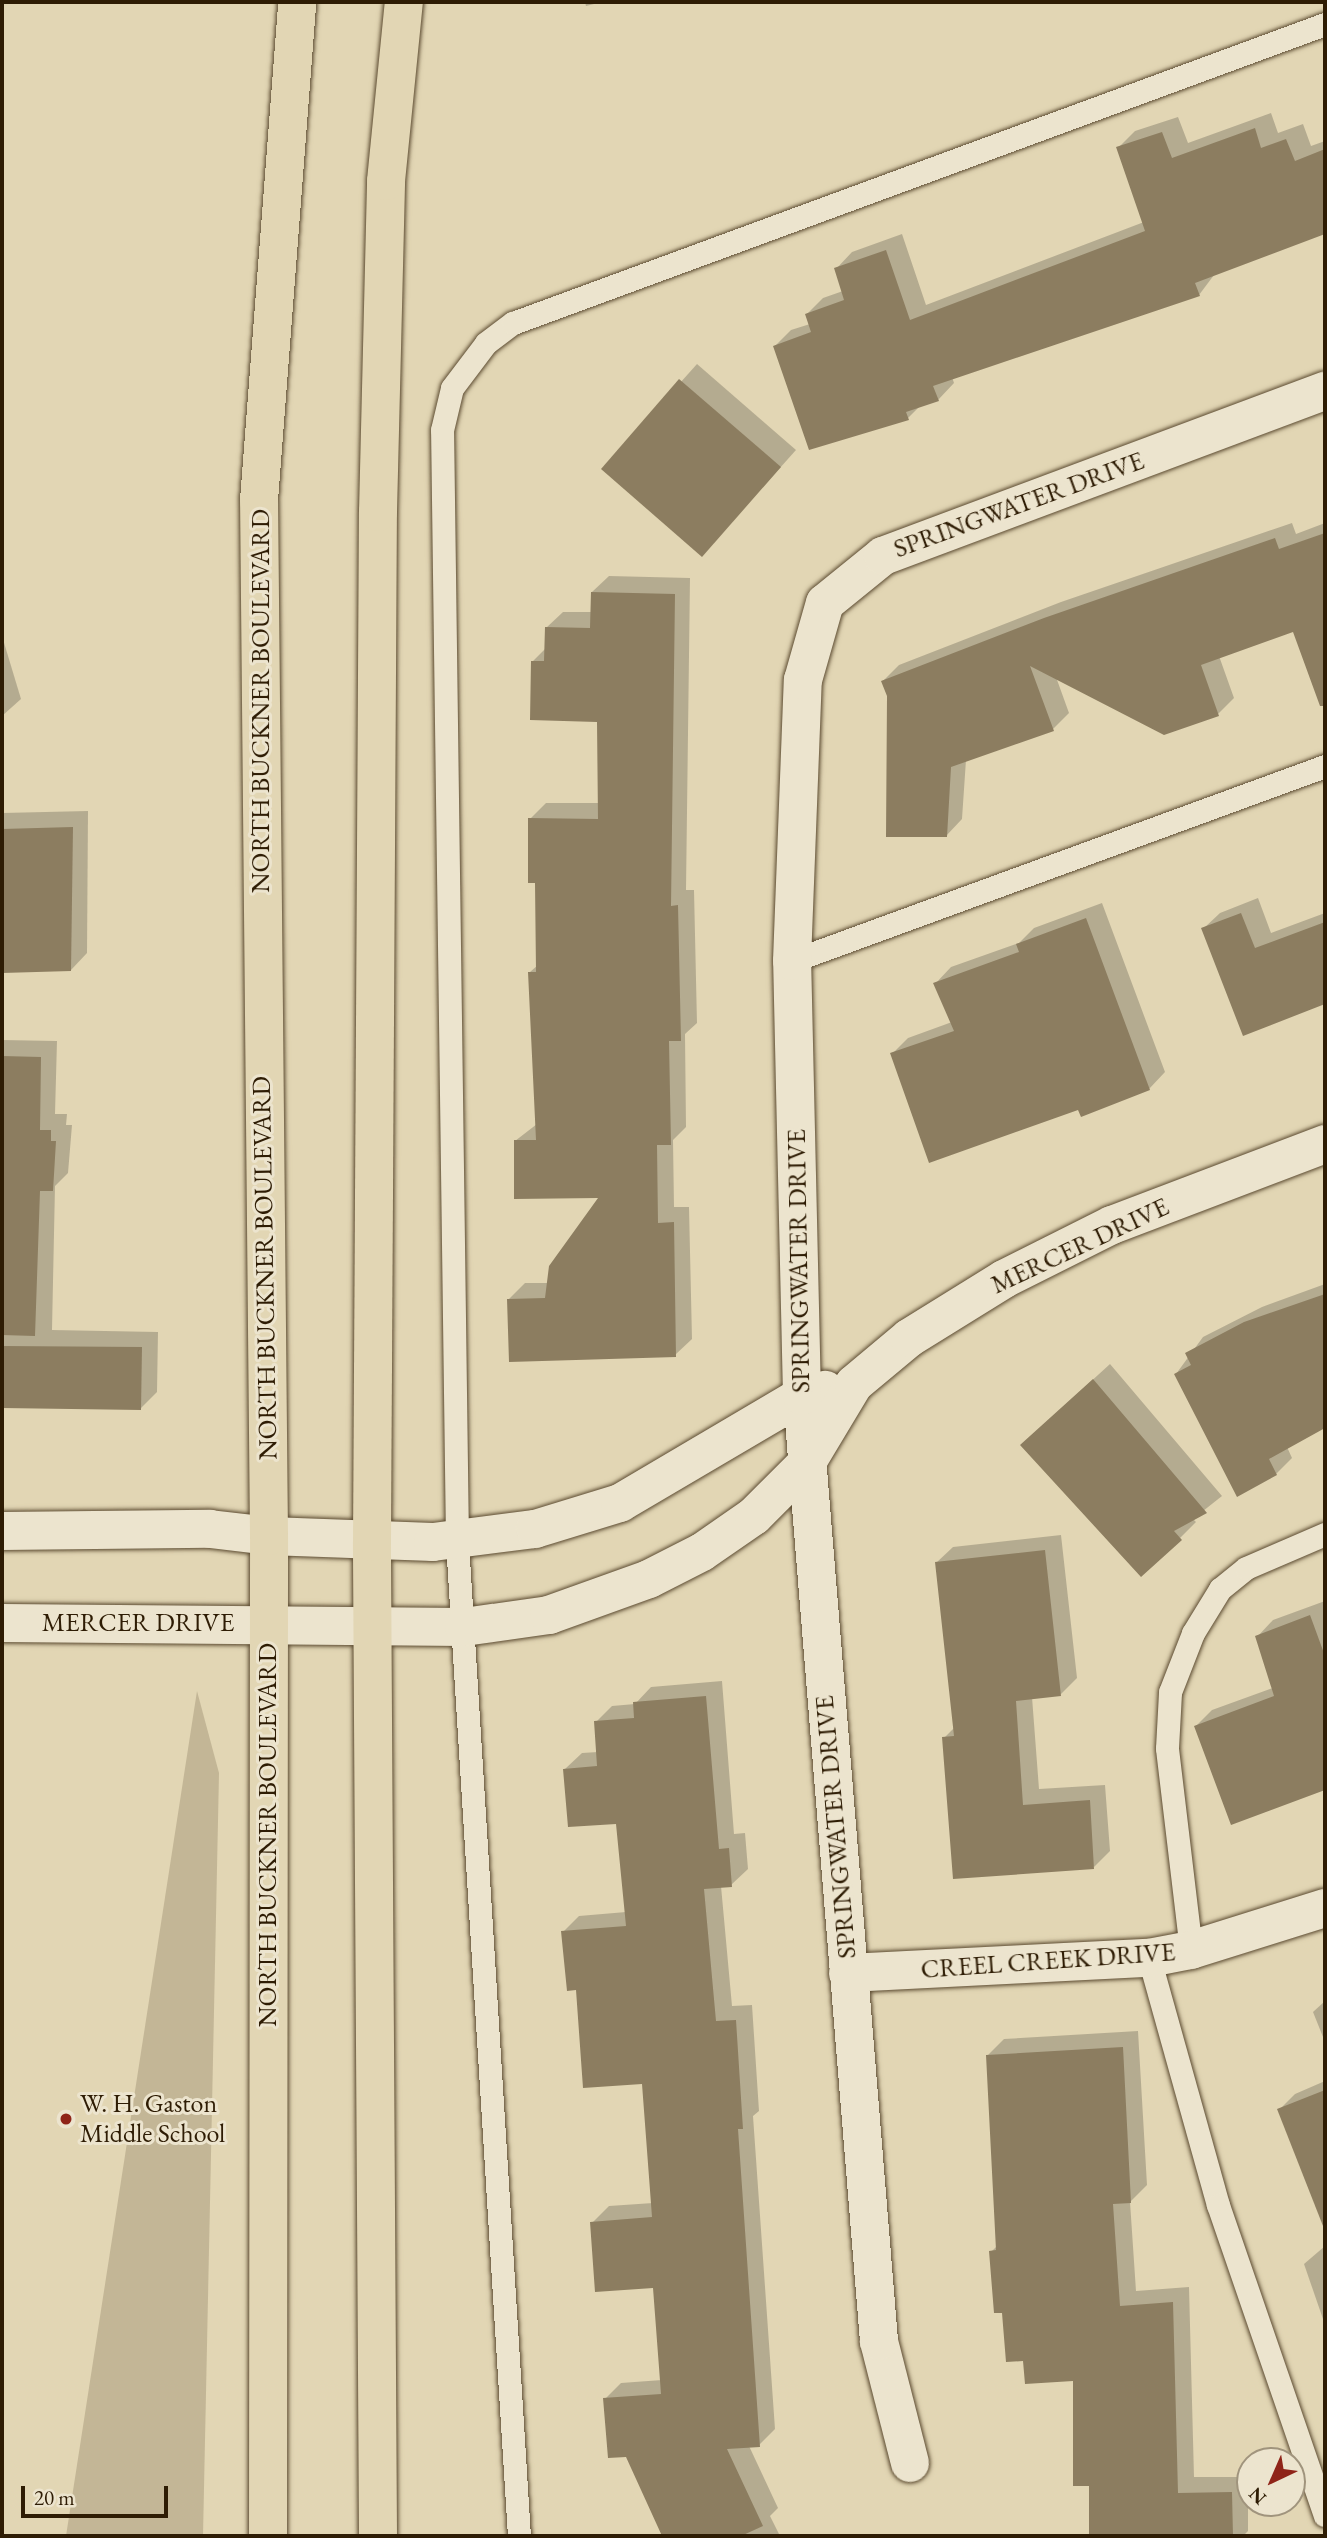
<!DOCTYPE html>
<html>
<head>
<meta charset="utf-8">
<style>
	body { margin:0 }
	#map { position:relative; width:1327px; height:2538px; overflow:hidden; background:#e2d6b4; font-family:"EB Garamond",serif }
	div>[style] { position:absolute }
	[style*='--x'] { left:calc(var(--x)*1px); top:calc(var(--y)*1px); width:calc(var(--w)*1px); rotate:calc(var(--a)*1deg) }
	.green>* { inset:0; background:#c3b696 }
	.shadow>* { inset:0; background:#0003 }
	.building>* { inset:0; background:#8c7d60 }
	.roads { filter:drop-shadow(0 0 2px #5b4a30) drop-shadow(0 0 2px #5b4a30) }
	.service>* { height:23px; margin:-11.5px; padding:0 11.5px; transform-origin:11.5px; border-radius:11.5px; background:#ece4ce }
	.minor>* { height:38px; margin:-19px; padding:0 19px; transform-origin:19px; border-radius:19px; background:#ece4ce }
	.primary>* { height:38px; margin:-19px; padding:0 19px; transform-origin:19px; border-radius:19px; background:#e2d6b4 }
	.dots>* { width:19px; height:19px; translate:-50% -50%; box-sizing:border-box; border:4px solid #ece4ce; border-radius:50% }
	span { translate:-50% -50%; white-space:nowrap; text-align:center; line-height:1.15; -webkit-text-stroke:6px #ece4ce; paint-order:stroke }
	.street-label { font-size:26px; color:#2e1c04 }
	.poi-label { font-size:26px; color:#2e1c04 }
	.left { translate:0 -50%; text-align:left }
	.frame { position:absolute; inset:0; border:4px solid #2e1c04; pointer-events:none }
	.north { position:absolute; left:1236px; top:2447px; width:70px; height:70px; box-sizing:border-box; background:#ece4ce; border:2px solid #a0947d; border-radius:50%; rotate:224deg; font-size:19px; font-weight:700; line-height:28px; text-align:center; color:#2e1c04 }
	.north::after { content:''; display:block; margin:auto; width:24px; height:32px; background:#8f2418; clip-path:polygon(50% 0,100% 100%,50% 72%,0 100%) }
	.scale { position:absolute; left:21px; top:2486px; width:147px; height:32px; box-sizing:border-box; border:4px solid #2e1c04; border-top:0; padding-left:9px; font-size:21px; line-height:24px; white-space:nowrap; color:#2e1c04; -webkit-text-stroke:5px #ece4ce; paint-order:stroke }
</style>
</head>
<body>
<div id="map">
	<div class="green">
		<i style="clip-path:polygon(197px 1691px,219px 1773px,203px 2536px,66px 2536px)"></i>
	</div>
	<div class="shadow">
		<i style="clip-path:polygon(585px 2px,602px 2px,586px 6px)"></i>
		<i style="clip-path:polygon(1271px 113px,1278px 133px,1303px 124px,1311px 146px,1325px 141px,1325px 230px,1214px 275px,1199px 295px,952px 377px,954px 383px,938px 400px,920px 406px,908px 418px,775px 346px,791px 330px,810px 324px,807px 314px,823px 298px,843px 291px,836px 269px,852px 252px,902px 234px,926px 305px,1144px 222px,1119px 147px,1135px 131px,1178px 117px,1188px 143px)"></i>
		<i style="clip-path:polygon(697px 364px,796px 450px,702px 555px,603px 469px)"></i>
		<i style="clip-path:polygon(1292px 523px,1296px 534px,1325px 523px,1325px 677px,1313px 682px,1294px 630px,1219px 656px,1234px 698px,1218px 714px,1056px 677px,1069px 713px,1053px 729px,966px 760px,962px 819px,946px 836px,883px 681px,899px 665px,1061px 602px)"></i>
		<i style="clip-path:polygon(609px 576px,690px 578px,686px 890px,694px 890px,697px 1023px,685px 1034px,686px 1127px,673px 1140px,674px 1207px,689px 1207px,692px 1339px,675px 1355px,509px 1299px,525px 1283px,549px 1283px,602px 1197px,515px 1141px,537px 1124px,530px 972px,538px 965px,536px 882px,530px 819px,546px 803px,599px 803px,599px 720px,533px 661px,546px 648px,546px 628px,563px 612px,592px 612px,592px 592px)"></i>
		<i style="clip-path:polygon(2px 636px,21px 699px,2px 716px)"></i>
		<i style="clip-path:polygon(88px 811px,87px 953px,71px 970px,2px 971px,2px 813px)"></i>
		<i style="clip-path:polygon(1258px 898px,1271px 933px,1325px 913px,1325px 1003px,1244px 1034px,1203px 929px,1220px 913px)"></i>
		<i style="clip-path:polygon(1102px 903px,1165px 1072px,1149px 1089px,1079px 1108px,892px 1054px,908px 1038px,952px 1022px,935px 984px,951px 967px,1019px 943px,1034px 928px)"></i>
		<i style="clip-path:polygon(2px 1040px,57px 1041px,55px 1114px,67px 1114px,66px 1125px,72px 1125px,68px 1173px,55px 1186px,52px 1330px,158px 1332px,157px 1392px,141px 1408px,2px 1406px)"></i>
		<i style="clip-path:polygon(1325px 1284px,1325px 1426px,1287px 1447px,1292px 1458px,1276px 1474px,1176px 1374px,1203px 1337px,1262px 1307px)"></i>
		<i style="clip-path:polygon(1110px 1364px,1222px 1496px,1193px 1519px,1196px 1522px,1180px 1538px,1039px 1429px)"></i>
		<i style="clip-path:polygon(1061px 1535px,1077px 1678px,1061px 1694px,1032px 1697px,1039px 1789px,1105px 1785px,1110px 1851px,1094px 1867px,944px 1738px,955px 1727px,936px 1563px,953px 1547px)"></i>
		<i style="clip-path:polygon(1325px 1601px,1325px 1788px,1232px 1822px,1196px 1726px,1212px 1710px,1273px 1688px,1257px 1637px,1273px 1620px)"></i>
		<i style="clip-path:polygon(722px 1681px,734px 1834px,745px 1833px,748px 1869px,731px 1885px,721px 1886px,732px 2006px,752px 2005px,759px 2111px,753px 2116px,775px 2429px,759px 2445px,749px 2446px,778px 2508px,770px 2516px,780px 2536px,664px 2536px,605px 2399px,621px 2383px,662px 2380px,655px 2286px,592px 2223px,609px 2206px,653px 2203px,643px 2082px,578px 1988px,563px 1932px,579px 1916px,626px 1912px,617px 1822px,565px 1769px,582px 1753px,598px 1752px,596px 1722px,612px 1706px,635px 1704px,651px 1687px)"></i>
		<i style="clip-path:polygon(1325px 2001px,1325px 2042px,1313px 2012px)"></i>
		<i style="clip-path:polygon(1138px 2031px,1147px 2185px,1130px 2202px,1136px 2291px,1189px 2287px,1194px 2477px,1248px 2477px,1248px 2531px,1243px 2536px,1091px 2536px,1091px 2485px,1075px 2379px,1025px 2359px,1003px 2311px,991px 2252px,998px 2245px,988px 2055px,1004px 2039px)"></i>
		<i style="clip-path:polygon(1325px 2081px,1325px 2210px,1307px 2157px,1279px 2110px,1295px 2094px)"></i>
		<i style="clip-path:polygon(1325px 2246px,1325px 2318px,1323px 2319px,1304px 2264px)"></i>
	</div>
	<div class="building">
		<i style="clip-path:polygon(1255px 128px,1261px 148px,1286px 139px,1295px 161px,1325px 149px,1325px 234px,1195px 283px,1200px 296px,933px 386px,939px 401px,906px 412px,909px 420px,809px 450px,773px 346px,811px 332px,805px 314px,844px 300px,834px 268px,886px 250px,910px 320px,1145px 231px,1116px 147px,1162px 132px,1172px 158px)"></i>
		<i style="clip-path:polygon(679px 379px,781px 467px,702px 557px,601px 469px)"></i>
		<i style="clip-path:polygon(1325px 533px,1325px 706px,1320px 706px,1293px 632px,1201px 665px,1219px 716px,1164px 735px,1030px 666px,1054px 731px,951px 767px,947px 837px,886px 837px,887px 696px,881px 681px,1044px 618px,1275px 538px,1279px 549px)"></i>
		<i style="clip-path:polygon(591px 592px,675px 594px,671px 906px,678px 905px,681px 1041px,669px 1041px,671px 1145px,657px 1145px,658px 1223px,674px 1222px,676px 1357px,509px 1362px,507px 1299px,545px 1298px,549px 1266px,598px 1198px,514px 1199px,514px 1140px,536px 1140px,528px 972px,536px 972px,535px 883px,528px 883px,528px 818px,598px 819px,597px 722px,530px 720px,531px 661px,544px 661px,545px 627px,590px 628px)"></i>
		<i style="clip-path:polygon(73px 827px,71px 971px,2px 973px,2px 829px)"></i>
		<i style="clip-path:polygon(1241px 913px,1255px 948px,1325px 922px,1325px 1004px,1243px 1036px,1201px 928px)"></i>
		<i style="clip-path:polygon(1086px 918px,1150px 1090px,1081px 1117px,1078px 1110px,929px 1163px,890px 1053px,954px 1031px,933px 983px,1019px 952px,1016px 944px)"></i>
		<i style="clip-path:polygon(2px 1056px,41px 1057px,40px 1130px,51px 1130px,51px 1141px,56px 1141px,53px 1191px,40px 1191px,35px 1336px,2px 1335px)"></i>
		<i style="clip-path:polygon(1325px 1294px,1325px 1428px,1269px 1459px,1277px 1475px,1237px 1497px,1174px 1374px,1191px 1365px,1185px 1353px,1244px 1322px)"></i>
		<i style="clip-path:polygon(2px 1346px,142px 1347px,141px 1410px,2px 1408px)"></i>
		<i style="clip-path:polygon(1093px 1379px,1207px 1513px,1174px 1531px,1182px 1540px,1141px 1577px,1020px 1445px)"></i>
		<i style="clip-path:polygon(1045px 1550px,1061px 1696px,1016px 1701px,1023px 1805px,1090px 1800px,1094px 1869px,953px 1879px,942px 1737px,954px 1736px,935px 1562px)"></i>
		<i style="clip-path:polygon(1310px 1615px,1325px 1656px,1325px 1790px,1231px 1825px,1194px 1726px,1274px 1696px,1255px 1636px)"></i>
		<i style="clip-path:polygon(706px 1696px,719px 1849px,729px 1848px,732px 1887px,704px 1889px,716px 2021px,736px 2020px,743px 2129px,738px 2129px,760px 2447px,727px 2449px,763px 2526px,741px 2536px,662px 2536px,626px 2457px,608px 2458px,603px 2398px,661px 2394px,653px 2288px,595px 2292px,590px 2222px,652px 2217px,642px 2084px,583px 2088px,576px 1990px,567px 1991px,561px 1931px,626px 1926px,616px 1824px,568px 1827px,563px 1769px,597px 1766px,594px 1721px,634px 1718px,633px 1702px)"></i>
		<i style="clip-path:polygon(1123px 2047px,1131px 2203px,1113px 2204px,1120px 2306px,1173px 2302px,1178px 2493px,1232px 2492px,1233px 2536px,1089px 2536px,1089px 2486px,1073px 2486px,1073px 2381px,1025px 2384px,1023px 2361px,1006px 2362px,1002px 2313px,994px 2313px,989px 2251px,996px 2250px,986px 2055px)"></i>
		<i style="clip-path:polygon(1325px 2090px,1325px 2226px,1323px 2226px,1277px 2109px)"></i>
	</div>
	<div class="roads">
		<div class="service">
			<i style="--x:792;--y:961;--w:568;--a:-20.1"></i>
			<i style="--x:1191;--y:1950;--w:203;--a:-96.8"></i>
			<i style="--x:1167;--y:1748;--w:56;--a:-86.9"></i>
			<i style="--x:1170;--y:1692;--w:63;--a:-68.7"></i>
			<i style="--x:1193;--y:1633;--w:52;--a:-58.5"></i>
			<i style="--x:1220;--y:1589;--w:33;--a:-39"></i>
			<i style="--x:1246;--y:1568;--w:86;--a:-23.3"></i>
			<i style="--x:1149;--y:1958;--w:256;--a:74.4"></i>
			<i style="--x:1218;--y:2205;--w:328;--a:71"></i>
			<i style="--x:519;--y:2536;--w:997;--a:-93.57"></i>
			<i style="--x:457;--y:1541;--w:1111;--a:-90.77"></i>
			<i style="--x:442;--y:430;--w:43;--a:-76.6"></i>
			<i style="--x:452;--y:388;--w:56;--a:-52.9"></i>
			<i style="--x:486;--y:343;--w:34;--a:-37"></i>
			<i style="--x:513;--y:323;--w:865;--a:-20.22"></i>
		</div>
		<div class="minor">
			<i style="--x:2;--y:1531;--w:208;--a:-0.6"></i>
			<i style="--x:210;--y:1529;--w:59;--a:6.8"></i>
			<i style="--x:269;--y:1536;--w:164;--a:2.1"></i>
			<i style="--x:433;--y:1542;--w:103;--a:-7.3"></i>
			<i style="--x:535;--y:1529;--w:89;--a:-17"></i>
			<i style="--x:620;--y:1503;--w:211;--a:-30.5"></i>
			<i style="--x:802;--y:1396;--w:24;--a:-15"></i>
			<i style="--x:2;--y:1623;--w:462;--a:0.5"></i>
			<i style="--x:464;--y:1627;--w:86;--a:-8"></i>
			<i style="--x:549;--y:1615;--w:106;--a:-19.8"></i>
			<i style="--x:649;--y:1579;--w:59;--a:-27"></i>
			<i style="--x:702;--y:1552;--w:63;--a:-34.7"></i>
			<i style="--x:754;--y:1516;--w:74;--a:-45"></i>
			<i style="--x:806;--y:1464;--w:93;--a:-59"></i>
			<i style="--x:854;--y:1384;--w:72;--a:-39.9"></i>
			<i style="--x:909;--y:1338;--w:112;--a:-31.8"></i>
			<i style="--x:1004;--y:1279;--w:121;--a:-26.6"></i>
			<i style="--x:1112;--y:1225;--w:228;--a:-20.8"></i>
			<i style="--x:848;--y:1973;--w:301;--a:-2.9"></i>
			<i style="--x:1149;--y:1958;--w:43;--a:-10.8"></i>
			<i style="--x:1191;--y:1950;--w:140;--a:-17.4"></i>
			<i style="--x:910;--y:2463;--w:126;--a:-104.3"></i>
			<i style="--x:879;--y:2341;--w:948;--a:-94.66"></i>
			<i style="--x:802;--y:1396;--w:435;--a:-91.3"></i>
			<i style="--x:792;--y:961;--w:281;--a:-87.8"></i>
			<i style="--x:803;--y:680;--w:80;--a:-74.1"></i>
			<i style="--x:825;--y:603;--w:75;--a:-39"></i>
			<i style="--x:883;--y:556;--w:472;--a:-20.5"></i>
		</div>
		<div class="primary">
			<i style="--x:268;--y:2536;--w:1000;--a:-89.94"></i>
			<i style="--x:269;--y:1536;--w:1036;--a:-90.55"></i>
			<i style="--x:259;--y:500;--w:499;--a:-85.6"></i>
			<i style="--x:378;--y:2536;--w:994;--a:-90.35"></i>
			<i style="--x:372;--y:1542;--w:1030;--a:-89.67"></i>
			<i style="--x:378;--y:512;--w:331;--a:-88.6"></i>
			<i style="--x:386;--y:181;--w:180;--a:-84.3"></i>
		</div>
	</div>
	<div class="dots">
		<i style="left:66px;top:2119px;background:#8f2418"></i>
	</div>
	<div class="street-label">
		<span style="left:1019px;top:505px;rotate:-20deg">SPRINGWATER DRIVE</span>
		<span style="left:261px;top:701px;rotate:-90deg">NORTH BUCKNER BOULEVARD</span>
		<span style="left:1080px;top:1246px;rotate:-25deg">MERCER DRIVE</span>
		<span style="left:799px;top:1261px;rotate:-91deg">SPRINGWATER DRIVE</span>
		<span style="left:265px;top:1268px;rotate:-91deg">NORTH BUCKNER BOULEVARD</span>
		<span style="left:138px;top:1623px">MERCER DRIVE</span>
		<span style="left:836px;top:1827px;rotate:-95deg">SPRINGWATER DRIVE</span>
		<span style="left:268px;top:1835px;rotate:-90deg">NORTH BUCKNER BOULEVARD</span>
		<span style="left:1048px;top:1961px;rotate:-4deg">CREEL CREEK DRIVE</span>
	</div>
	<div class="poi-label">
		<span class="left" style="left:80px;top:2119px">W. H. Gaston<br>Middle School</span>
	</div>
	<div class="frame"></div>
	<div class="north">N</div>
	<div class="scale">20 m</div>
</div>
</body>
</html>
